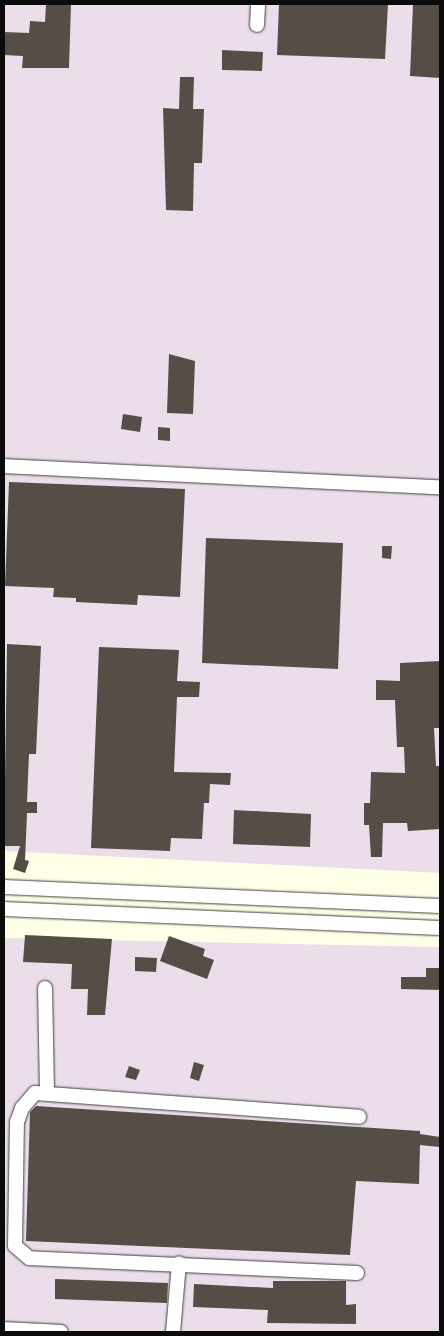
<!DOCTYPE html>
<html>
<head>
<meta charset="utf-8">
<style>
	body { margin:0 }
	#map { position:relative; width:444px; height:1336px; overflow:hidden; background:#ffffe8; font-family:Georgia,serif }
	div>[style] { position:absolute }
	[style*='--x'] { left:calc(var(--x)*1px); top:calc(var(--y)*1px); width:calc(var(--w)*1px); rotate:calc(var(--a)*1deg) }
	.industrial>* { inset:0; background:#ebddea }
	.building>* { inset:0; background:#544e46 }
	.roads { filter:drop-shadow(0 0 1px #3e3e3e) drop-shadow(0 0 1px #3e3e3e) }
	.minor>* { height:14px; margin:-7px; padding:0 7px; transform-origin:7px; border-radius:7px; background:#fff }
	span { translate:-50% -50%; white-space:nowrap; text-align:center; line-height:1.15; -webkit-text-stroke:5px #fff; paint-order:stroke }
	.frame { position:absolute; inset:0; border:5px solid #0b0b0b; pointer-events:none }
</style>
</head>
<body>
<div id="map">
	<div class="industrial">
		<i style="clip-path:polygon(4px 4px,440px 4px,440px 873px,4px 851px)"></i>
		<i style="clip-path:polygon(4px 938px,440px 947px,440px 1332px,4px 1332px)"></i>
	</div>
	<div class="building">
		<i style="clip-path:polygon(46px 4px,71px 4px,69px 68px,22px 68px,23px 56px,4px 55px,4px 32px,29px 33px,30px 21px,45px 22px)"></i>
		<i style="clip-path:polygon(279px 4px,388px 4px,385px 59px,277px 55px)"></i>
		<i style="clip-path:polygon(413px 4px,440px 4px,440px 78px,410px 76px)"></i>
		<i style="clip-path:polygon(222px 50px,263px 52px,262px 71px,222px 70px)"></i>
		<i style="clip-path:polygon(180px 77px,194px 77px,193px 109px,204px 109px,202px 163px,194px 163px,193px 211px,166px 210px,163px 108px,179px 109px)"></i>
		<i style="clip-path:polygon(169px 354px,195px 361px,193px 414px,167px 413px)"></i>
		<i style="clip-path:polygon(123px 414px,142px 417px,140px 432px,121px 429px)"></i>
		<i style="clip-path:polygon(158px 427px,170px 428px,170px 441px,158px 440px)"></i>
		<i style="clip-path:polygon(9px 482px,185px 489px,180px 597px,138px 595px,137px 605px,76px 602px,76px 598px,53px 597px,54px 588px,5px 586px)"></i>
		<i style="clip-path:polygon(206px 538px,343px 543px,338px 669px,202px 663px)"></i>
		<i style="clip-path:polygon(382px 546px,392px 546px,391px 559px,382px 558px)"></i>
		<i style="clip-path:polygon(7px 644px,41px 646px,36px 754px,29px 754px,27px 802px,37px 802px,37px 813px,27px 813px,25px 860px,29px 861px,25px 873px,13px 869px,20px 846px,4px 846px)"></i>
		<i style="clip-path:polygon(99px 647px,179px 650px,177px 681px,200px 682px,199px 697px,177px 697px,174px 772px,231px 773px,230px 785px,210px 784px,209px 803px,204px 803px,202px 839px,171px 838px,170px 851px,91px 848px)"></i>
		<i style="clip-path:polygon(440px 661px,440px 728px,434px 728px,436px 766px,440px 766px,440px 829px,408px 831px,407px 823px,383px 823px,382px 857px,371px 857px,369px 825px,364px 825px,364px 803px,370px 803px,371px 772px,405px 773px,404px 747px,397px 747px,395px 700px,376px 700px,376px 680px,400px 681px,400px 663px)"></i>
		<i style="clip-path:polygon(234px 810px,311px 814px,310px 847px,233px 844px)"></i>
		<i style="clip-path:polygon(25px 935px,112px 939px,105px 1015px,87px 1015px,88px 989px,71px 989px,72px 964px,23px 962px)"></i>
		<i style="clip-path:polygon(169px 936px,205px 949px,203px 956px,214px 960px,207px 979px,160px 961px)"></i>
		<i style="clip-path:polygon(135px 957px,157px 958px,156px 972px,135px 971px)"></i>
		<i style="clip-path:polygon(426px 968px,440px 968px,440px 990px,401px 989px,401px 977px,426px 977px)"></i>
		<i style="clip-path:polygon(194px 1062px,204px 1065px,199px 1081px,190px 1078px)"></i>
		<i style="clip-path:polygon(129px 1066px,140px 1070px,136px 1080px,125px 1077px)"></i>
		<i style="clip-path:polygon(36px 1106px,420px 1131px,420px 1134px,440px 1137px,440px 1147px,420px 1145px,419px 1184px,356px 1181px,350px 1255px,26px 1241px,30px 1112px)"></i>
		<i style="clip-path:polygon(55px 1279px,168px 1283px,167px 1303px,55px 1299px)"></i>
		<i style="clip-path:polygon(273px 1281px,346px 1281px,346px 1305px,356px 1304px,356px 1324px,267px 1323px,268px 1310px,193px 1307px,194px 1284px,273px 1288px)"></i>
	</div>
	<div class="roads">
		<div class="minor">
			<i style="--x:257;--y:25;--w:21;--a:-87"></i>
			<i style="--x:4;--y:466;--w:437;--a:2.8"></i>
			<i style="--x:4;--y:887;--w:436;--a:2.5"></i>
			<i style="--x:4;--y:909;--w:436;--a:2.5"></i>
			<i style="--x:45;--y:988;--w:105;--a:88.9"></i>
			<i style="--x:357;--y:1273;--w:328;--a:-177.4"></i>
			<i style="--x:29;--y:1258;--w:18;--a:-139"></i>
			<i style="--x:15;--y:1246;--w:124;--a:-89.1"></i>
			<i style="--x:17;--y:1122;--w:15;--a:-70"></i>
			<i style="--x:22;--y:1108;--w:20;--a:-49"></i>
			<i style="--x:35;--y:1093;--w:325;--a:4.2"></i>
			<i style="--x:4;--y:1329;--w:57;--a:3"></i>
			<i style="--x:173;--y:1332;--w:69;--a:-85"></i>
		</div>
	</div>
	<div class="frame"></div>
</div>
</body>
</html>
